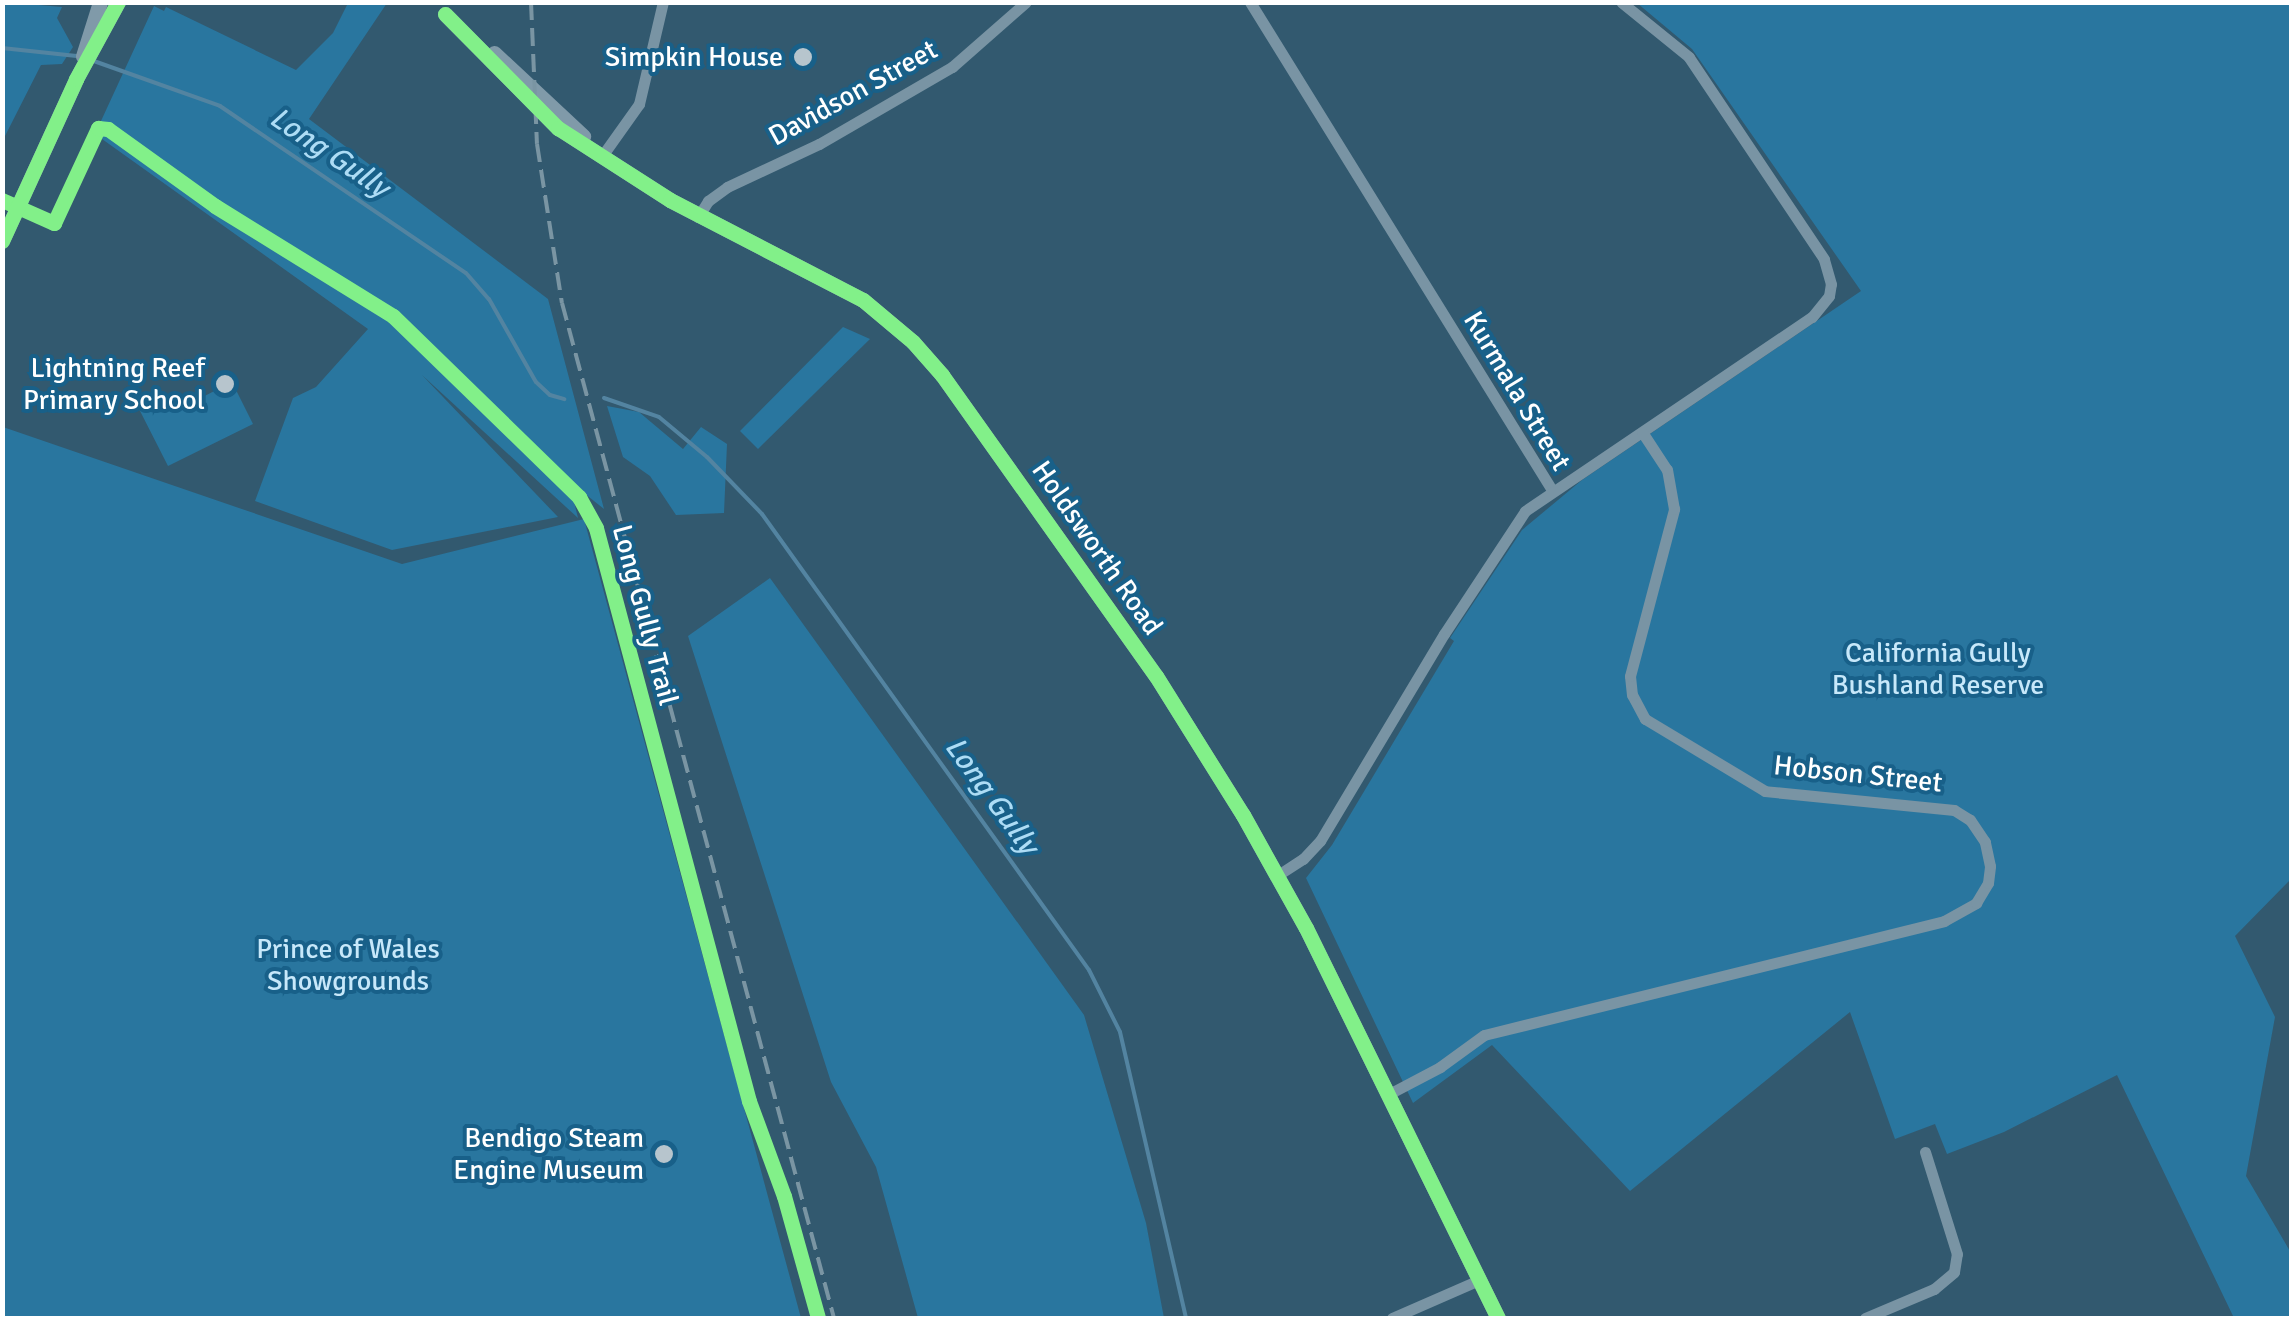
<!DOCTYPE html>
<html>
<head>
<meta charset="utf-8">
<style>
	body { margin:0 }
	#map { position:relative; width:2294px; height:1321px; overflow:hidden; background:#32596f; font-family:Signika,sans-serif }
	div>[style] { position:absolute }
	[style*='--x'] { left:calc(var(--x)*1px); top:calc(var(--y)*1px); width:calc(var(--w)*1px); rotate:calc(var(--a)*1deg) }
	.green>* { inset:0; background:#29769f }
	.stream>* { height:4px; margin:-2px; padding:0 2px; transform-origin:2px; border-radius:2px; background:#5384a1 }
	.minor>* { height:11px; margin:-5.5px; padding:0 5.5px; transform-origin:5.5px; border-radius:5.5px; background:#7994a4 }
	.secondary>* { height:15px; margin:-7.5px; padding:0 7.5px; transform-origin:7.5px; border-radius:7.5px; background:#809aa9 }
	.rail>* { height:4px; margin-top:-2px; transform-origin:0; background:repeating-linear-gradient(90deg,#7a95a3 0 18px,transparent 0 26px) }
	.cycleway>* { height:15px; margin:-7.5px; padding:0 7.5px; transform-origin:7.5px; border-radius:7.5px; background:#82f089 }
	.dots>* { width:28px; height:28px; translate:-50% -50%; box-sizing:border-box; border:5px solid #186089; border-radius:50% }
	span { translate:-50% -50%; white-space:nowrap; text-align:center; line-height:1.15; -webkit-text-stroke:8px #186089; paint-order:stroke }
	.poi-label { font-size:28px; color:#fff }
	.right { translate:-100% -50%; text-align:right }
	.street-label { font-size:28px; color:#fff }
	.park-label { font-size:28px; color:#c7e8fa }
	.water-label { font-size:30px; color:#addcf5; font-style:italic }
	.frame { position:absolute; inset:0; border:5px solid #fff; pointer-events:none }
</style>
</head>
<body>
<div id="map">
	<div class="green">
		<i style="clip-path:polygon(3px 2px,62px 7px,57px 18px,73px 47px,62px 64px,41px 65px,3px 140px)"></i>
		<i style="clip-path:polygon(348px 3px,387px 3px,309px 119px,548px 299px,604px 509px,569px 481px,578px 518px,422px 375px,558px 517px,392px 550px,255px 501px,293px 398px,316px 387px,368px 329px,95px 134px,154px 6px,164px 11px,166px 7px,296px 70px,333px 33px)"></i>
		<i style="clip-path:polygon(1637px 3px,2291px 3px,2291px 879px,2235px 936px,2275px 1017px,2246px 1176px,2291px 1253px,2291px 1318px,2234px 1318px,2117px 1075px,2004px 1132px,1947px 1154px,1935px 1124px,1895px 1139px,1850px 1012px,1630px 1191px,1492px 1045px,1413px 1103px,1306px 878px,1332px 845px,1454px 641px,1450px 638px,1522px 530px,1582px 480px,1861px 291px,1692px 49px)"></i>
		<i style="clip-path:polygon(843px 327px,870px 339px,758px 449px,740px 431px)"></i>
		<i style="clip-path:polygon(232px 382px,253px 424px,168px 466px,139px 409px,175px 391px,183px 407px)"></i>
		<i style="clip-path:polygon(607px 406px,639px 412px,683px 449px,701px 427px,727px 444px,724px 513px,676px 515px,650px 476px,623px 457px)"></i>
		<i style="clip-path:polygon(3px 427px,402px 564px,584px 519px,801px 1318px,3px 1318px)"></i>
		<i style="clip-path:polygon(770px 578px,1084px 1015px,1146px 1223px,1164px 1318px,918px 1318px,876px 1167px,831px 1082px,688px 636px)"></i>
	</div>
	<div class="stream">
		<i style="--x:2;--y:48;--w:75;--a:6.1"></i>
		<i style="--x:91;--y:60;--w:137;--a:19.6"></i>
		<i style="--x:220;--y:106;--w:297;--a:34.2"></i>
		<i style="--x:466;--y:273;--w:35;--a:49"></i>
		<i style="--x:489;--y:299;--w:95;--a:60.5"></i>
		<i style="--x:536;--y:382;--w:19;--a:43"></i>
		<i style="--x:550;--y:395;--w:15;--a:16"></i>
		<i style="--x:604;--y:398;--w:58;--a:19.1"></i>
		<i style="--x:659;--y:417;--w:62;--a:39.8"></i>
		<i style="--x:707;--y:457;--w:79;--a:46"></i>
		<i style="--x:762;--y:514;--w:561;--a:54.36"></i>
		<i style="--x:1089;--y:970;--w:69;--a:63.4"></i>
		<i style="--x:1120;--y:1032;--w:294;--a:77"></i>
	</div>
	<div class="minor">
		<i style="--x:1250;--y:2;--w:574;--a:58.25"></i>
		<i style="--x:602;--y:156;--w:64;--a:-54.6"></i>
		<i style="--x:639;--y:104;--w:105;--a:-76.8"></i>
		<i style="--x:698;--y:217;--w:19;--a:-58"></i>
		<i style="--x:708;--y:201;--w:24;--a:-36"></i>
		<i style="--x:727;--y:187;--w:102;--a:-25.1"></i>
		<i style="--x:819;--y:144;--w:154;--a:-30.1"></i>
		<i style="--x:952;--y:67;--w:98;--a:-41.3"></i>
		<i style="--x:1278;--y:875;--w:30;--a:-33"></i>
		<i style="--x:1303;--y:859;--w:25;--a:-47"></i>
		<i style="--x:1320;--y:841;--w:241;--a:-59.1"></i>
		<i style="--x:1444;--y:634;--w:147;--a:-56.6"></i>
		<i style="--x:1525;--y:511;--w:346;--a:-34.1"></i>
		<i style="--x:1812;--y:317;--w:27;--a:-51"></i>
		<i style="--x:1829;--y:296;--w:12;--a:-81"></i>
		<i style="--x:1831;--y:284;--w:26;--a:-106"></i>
		<i style="--x:1824;--y:259;--w:243;--a:-123.8"></i>
		<i style="--x:1689;--y:57;--w:87;--a:-141"></i>
		<i style="--x:1387;--y:1095;--w:60;--a:-27.8"></i>
		<i style="--x:1440;--y:1067;--w:54;--a:-36"></i>
		<i style="--x:1484;--y:1035;--w:474;--a:-13.9"></i>
		<i style="--x:1944;--y:921;--w:37;--a:-29"></i>
		<i style="--x:1976;--y:903;--w:23;--a:-59"></i>
		<i style="--x:1988;--y:883;--w:17;--a:-83"></i>
		<i style="--x:1990;--y:866;--w:25;--a:-102"></i>
		<i style="--x:1985;--y:842;--w:27;--a:-124"></i>
		<i style="--x:1970;--y:820;--w:19;--a:-148"></i>
		<i style="--x:1954;--y:810;--w:190;--a:-174.3"></i>
		<i style="--x:1765;--y:791;--w:140;--a:-149"></i>
		<i style="--x:1645;--y:719;--w:27;--a:-118"></i>
		<i style="--x:1632;--y:695;--w:19;--a:-96"></i>
		<i style="--x:1630;--y:676;--w:173;--a:-75.2"></i>
		<i style="--x:1674;--y:509;--w:40;--a:-100"></i>
		<i style="--x:1667;--y:470;--w:45;--a:-123.3"></i>
		<i style="--x:1392;--y:1318;--w:95;--a:-23.6"></i>
		<i style="--x:1865;--y:1318;--w:75;--a:-22.8"></i>
		<i style="--x:1934;--y:1289;--w:26;--a:-40"></i>
		<i style="--x:1954;--y:1272;--w:18;--a:-81"></i>
		<i style="--x:1957;--y:1254;--w:107;--a:-107.4"></i>
	</div>
	<div class="secondary">
		<i style="--x:445;--y:14;--w:161;--a:45.3"></i>
		<i style="--x:558;--y:128;--w:133;--a:32.7"></i>
		<i style="--x:670;--y:200;--w:217;--a:27.4"></i>
		<i style="--x:863;--y:300;--w:65;--a:40"></i>
		<i style="--x:913;--y:342;--w:44;--a:48.7"></i>
		<i style="--x:942;--y:375;--w:369;--a:54.6"></i>
		<i style="--x:1156;--y:676;--w:164;--a:58"></i>
		<i style="--x:1243;--y:815;--w:129;--a:60.9"></i>
		<i style="--x:1306;--y:928;--w:435;--a:63.8"></i>
		<i style="--x:494;--y:53;--w:122;--a:43"></i>
		<i style="--x:83;--y:56;--w:57;--a:-72.5"></i>
		<i style="--x:2;--y:241;--w:178;--a:-65.4"></i>
		<i style="--x:76;--y:79;--w:88;--a:-61.4"></i>
	</div>
	<div class="rail">
		<i style="--x:531;--y:2;--w:142;--a:87.6"></i>
		<i style="--x:537;--y:144;--w:161;--a:81.1"></i>
		<i style="--x:562;--y:303;--w:1051;--a:75"></i>
	</div>
	<div class="cycleway">
		<i style="--x:445;--y:14;--w:161;--a:45.3"></i>
		<i style="--x:558;--y:128;--w:133;--a:32.7"></i>
		<i style="--x:670;--y:200;--w:217;--a:27.4"></i>
		<i style="--x:863;--y:300;--w:65;--a:40"></i>
		<i style="--x:913;--y:342;--w:44;--a:48.7"></i>
		<i style="--x:942;--y:375;--w:369;--a:54.6"></i>
		<i style="--x:1156;--y:676;--w:164;--a:58"></i>
		<i style="--x:1243;--y:815;--w:129;--a:60.9"></i>
		<i style="--x:1306;--y:928;--w:435;--a:63.8"></i>
		<i style="--x:2;--y:200;--w:57;--a:23.9"></i>
		<i style="--x:54;--y:223;--w:105;--a:-65.1"></i>
		<i style="--x:98;--y:128;--w:10;--a:6"></i>
		<i style="--x:108;--y:129;--w:132;--a:35.7"></i>
		<i style="--x:215;--y:206;--w:209;--a:31.7"></i>
		<i style="--x:393;--y:316;--w:260;--a:44.2"></i>
		<i style="--x:579;--y:497;--w:35;--a:61"></i>
		<i style="--x:596;--y:528;--w:593;--a:75.05"></i>
		<i style="--x:749;--y:1101;--w:101;--a:69.8"></i>
		<i style="--x:784;--y:1196;--w:127;--a:74.4"></i>
		<i style="--x:2;--y:241;--w:178;--a:-65.4"></i>
		<i style="--x:76;--y:79;--w:88;--a:-61.4"></i>
	</div>
	<div class="dots">
		<i style="left:803px;top:57px;background:#b7c5cd"></i>
		<i style="left:225px;top:384px;background:#b7c5cd"></i>
		<i style="left:664px;top:1154px;background:#b7c5cd"></i>
	</div>
	<div class="poi-label">
		<span class="right" style="left:783px;top:57px">Simpkin House</span>
		<span class="right" style="left:205px;top:384px">Lightning Reef<br>Primary School</span>
		<span class="right" style="left:644px;top:1154px">Bendigo Steam<br>Engine Museum</span>
	</div>
	<div class="street-label">
		<span style="left:853px;top:93px;rotate:-29deg">Davidson Street</span>
		<span style="left:1517px;top:391px;rotate:59deg">Kurmala Street</span>
		<span style="left:1097px;top:548px;rotate:55deg">Holdsworth Road</span>
		<span style="left:645px;top:615px;rotate:75deg">Long Gully Trail</span>
		<span style="left:1858px;top:774px;rotate:6deg">Hobson Street</span>
	</div>
	<div class="park-label">
		<span style="left:1938px;top:669px">California Gully<br>Bushland Reserve</span>
		<span style="left:348px;top:965px">Prince of Wales<br>Showgrounds</span>
	</div>
	<div class="water-label">
		<span style="left:329px;top:153px;rotate:34deg">Long Gully</span>
		<span style="left:991px;top:796px;rotate:54deg">Long Gully</span>
	</div>
	<div class="frame"></div>
</div>
</body>
</html>
